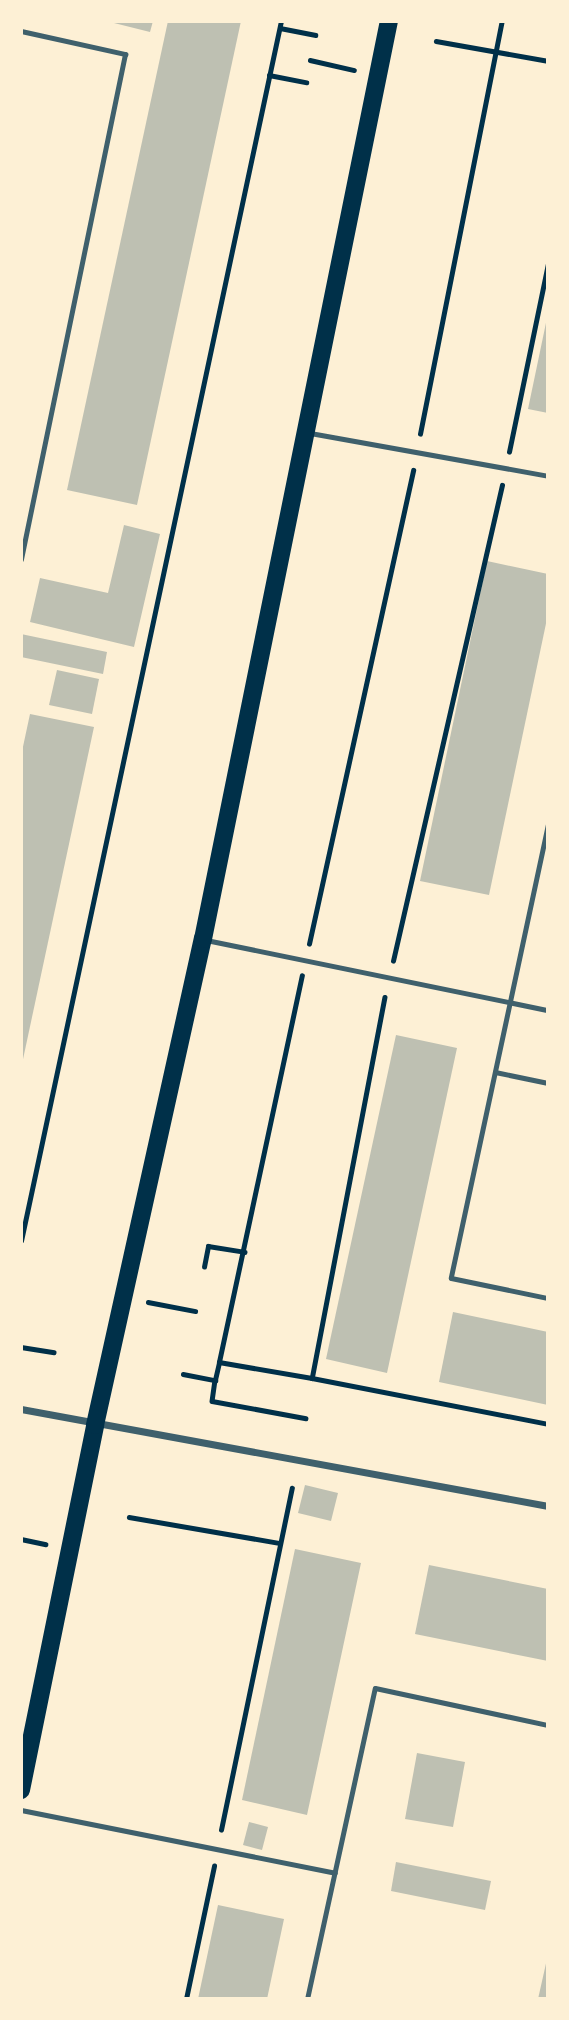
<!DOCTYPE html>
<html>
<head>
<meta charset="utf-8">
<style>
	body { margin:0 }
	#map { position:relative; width:569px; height:2020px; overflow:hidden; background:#fdf0d5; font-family:"Noto Serif",serif }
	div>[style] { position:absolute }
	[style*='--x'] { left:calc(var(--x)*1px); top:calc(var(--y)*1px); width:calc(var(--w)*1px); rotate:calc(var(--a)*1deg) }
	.building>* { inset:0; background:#bec0b2 }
	.path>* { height:4.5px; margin:-2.25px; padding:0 2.25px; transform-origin:2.25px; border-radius:2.25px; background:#003049 }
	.service>* { height:5px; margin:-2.5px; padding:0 2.5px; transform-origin:2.5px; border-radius:2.5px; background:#3f606c }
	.minor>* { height:7px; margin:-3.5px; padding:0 3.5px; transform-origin:3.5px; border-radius:3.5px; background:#3f606c }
	.primary>* { height:18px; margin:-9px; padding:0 9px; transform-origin:9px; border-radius:9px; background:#003049 }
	span { translate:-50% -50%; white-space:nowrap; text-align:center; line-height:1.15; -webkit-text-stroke:7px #fdf0d5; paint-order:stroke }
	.frame { position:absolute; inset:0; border:23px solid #fdf0d5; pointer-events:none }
</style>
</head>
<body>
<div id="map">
	<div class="building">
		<i style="clip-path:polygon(106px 21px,153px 21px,150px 32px)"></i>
		<i style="clip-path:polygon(168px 21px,241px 21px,137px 505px,67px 490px)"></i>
		<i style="clip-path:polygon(547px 318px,548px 318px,548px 413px,528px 409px)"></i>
		<i style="clip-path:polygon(124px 525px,160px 534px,134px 647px,30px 622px,40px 578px,108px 593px)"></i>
		<i style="clip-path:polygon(487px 561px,548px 574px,548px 614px,489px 895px,420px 881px)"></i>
		<i style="clip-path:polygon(21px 634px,107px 652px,103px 674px,21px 657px)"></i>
		<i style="clip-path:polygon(57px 670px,99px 679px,92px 714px,49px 705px)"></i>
		<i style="clip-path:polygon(30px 714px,94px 727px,22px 1064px,21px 756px)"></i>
		<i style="clip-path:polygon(396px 1035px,457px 1048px,387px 1373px,326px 1359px)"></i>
		<i style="clip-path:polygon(453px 1312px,548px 1332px,548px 1405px,439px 1382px)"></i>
		<i style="clip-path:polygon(305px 1485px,338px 1493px,331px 1521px,298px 1513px)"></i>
		<i style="clip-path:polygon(295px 1549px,361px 1563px,307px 1815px,242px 1800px)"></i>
		<i style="clip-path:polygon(429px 1565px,548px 1589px,548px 1661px,415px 1634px)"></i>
		<i style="clip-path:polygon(417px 1753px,465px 1762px,453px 1827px,405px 1819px)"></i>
		<i style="clip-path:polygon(249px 1822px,268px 1827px,262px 1850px,243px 1845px)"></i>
		<i style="clip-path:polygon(396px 1862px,491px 1881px,485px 1910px,391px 1891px)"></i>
		<i style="clip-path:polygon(218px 1905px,284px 1919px,267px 1999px,198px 1999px)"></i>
		<i style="clip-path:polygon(547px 1959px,548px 1999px,538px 1999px)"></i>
	</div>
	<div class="path">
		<i style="--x:280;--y:28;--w:36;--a:11"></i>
		<i style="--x:436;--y:41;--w:114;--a:10.1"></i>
		<i style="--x:310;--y:60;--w:45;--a:12.8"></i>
		<i style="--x:269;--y:75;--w:38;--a:11"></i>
		<i style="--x:420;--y:434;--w:421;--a:-78.8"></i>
		<i style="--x:509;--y:452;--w:193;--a:-78.3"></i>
		<i style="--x:309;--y:944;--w:485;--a:-77.6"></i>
		<i style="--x:393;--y:961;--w:488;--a:-77.1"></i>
		<i style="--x:385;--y:997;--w:388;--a:100.8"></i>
		<i style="--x:312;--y:1378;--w:240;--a:11"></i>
		<i style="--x:21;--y:1241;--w:1247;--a:-77.97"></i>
		<i style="--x:204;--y:1267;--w:21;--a:-79"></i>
		<i style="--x:208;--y:1246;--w:37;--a:9"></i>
		<i style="--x:148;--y:1302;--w:48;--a:10.8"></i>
		<i style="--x:21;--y:1347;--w:33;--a:9"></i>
		<i style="--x:219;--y:1362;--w:395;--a:-77.9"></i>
		<i style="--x:183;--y:1374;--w:33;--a:11"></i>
		<i style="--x:215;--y:1380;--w:18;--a:-77"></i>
		<i style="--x:219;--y:1362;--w:94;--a:9.8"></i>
		<i style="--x:215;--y:1380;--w:21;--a:98"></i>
		<i style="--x:212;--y:1401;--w:95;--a:10.4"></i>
		<i style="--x:129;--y:1517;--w:153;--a:9.8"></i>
		<i style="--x:21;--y:1539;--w:25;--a:12"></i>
		<i style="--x:221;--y:1830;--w:349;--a:-78.3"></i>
		<i style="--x:186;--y:1999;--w:136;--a:-78.1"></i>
	</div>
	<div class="service">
		<i style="--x:21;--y:31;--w:107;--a:12.5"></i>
		<i style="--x:125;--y:54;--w:516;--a:101.64"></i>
		<i style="--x:310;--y:433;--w:242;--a:10.2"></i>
		<i style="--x:548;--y:824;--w:464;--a:102.1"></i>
		<i style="--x:451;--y:1278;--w:99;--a:11.7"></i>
		<i style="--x:206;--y:940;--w:349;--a:11.6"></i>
		<i style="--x:495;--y:1072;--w:54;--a:11.7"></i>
		<i style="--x:21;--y:1810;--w:320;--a:11.3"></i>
		<i style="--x:307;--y:1999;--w:318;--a:-77.7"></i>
		<i style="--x:375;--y:1688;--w:177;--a:12.1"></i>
	</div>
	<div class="minor">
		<i style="--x:21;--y:1409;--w:536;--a:10.43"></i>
	</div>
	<div class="primary">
		<i style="--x:21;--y:1790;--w:372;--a:-78.5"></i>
		<i style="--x:95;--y:1425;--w:498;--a:-77.5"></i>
		<i style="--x:203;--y:939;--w:937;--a:-78.55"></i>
	</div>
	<div class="frame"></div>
</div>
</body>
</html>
